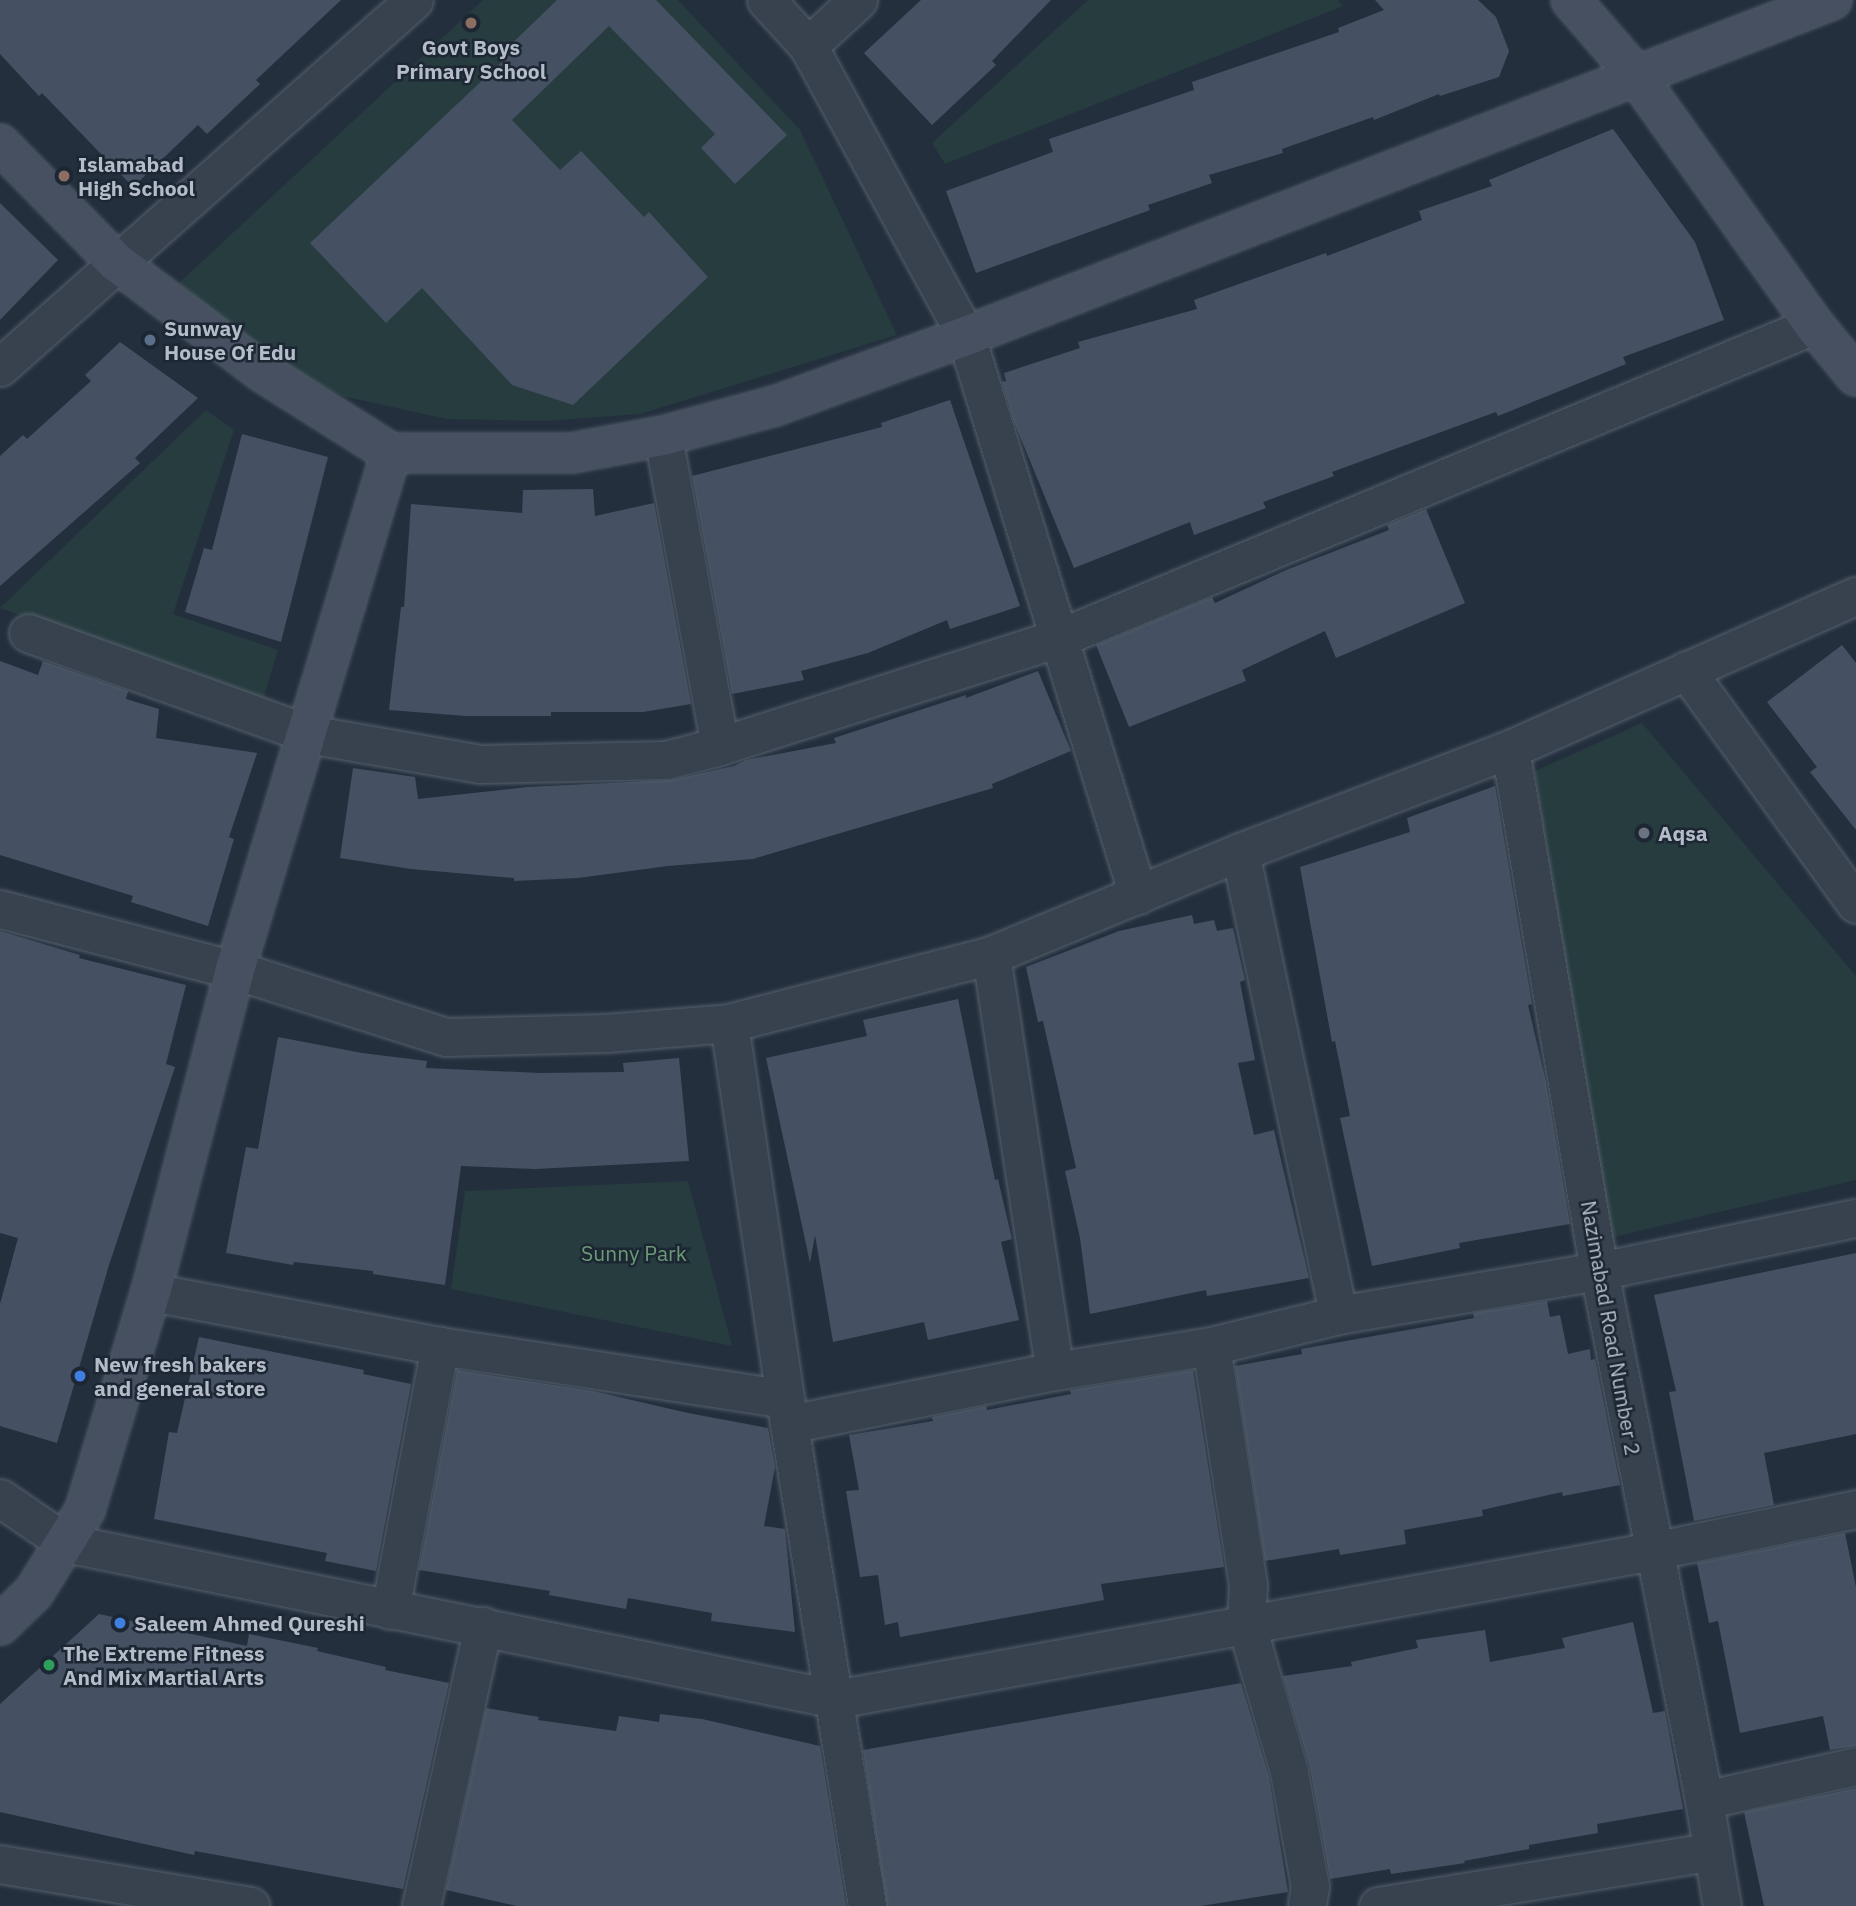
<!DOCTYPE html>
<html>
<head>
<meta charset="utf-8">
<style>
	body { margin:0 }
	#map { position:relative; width:1856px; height:1906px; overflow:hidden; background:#242f3e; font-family:"IBM Plex Sans",sans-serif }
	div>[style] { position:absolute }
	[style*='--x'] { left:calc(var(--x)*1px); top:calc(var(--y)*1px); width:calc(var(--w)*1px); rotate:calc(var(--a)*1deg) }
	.green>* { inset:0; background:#263c3f }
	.building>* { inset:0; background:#455162 }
	.roads { filter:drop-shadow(0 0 2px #565f6c) drop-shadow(0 0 2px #565f6c) }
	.street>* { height:37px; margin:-18.5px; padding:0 18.5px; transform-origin:18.5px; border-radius:18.5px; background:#38414e }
	.secondary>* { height:38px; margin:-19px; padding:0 19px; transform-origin:19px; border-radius:19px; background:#465061 }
	.dots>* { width:19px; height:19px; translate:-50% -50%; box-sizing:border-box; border:4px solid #1d2633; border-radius:50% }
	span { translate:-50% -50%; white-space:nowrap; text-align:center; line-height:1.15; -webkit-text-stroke:5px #1d2633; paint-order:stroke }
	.poi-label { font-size:21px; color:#b4bcc9; font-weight:700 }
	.left { translate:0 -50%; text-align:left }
	.park-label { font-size:21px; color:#6b9a76 }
	.street-label { font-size:21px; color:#b4bcc9 }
</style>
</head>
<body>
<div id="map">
	<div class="green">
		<i style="clip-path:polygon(483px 0,678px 0,800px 130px,897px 335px,640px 414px,546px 421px,447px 419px,342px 396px,257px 353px,179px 283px)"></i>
		<i style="clip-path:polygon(1088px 0,1338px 0,1343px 6px,945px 164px,932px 143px)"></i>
		<i style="clip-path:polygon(206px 410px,234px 430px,173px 614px,278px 650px,263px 700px,0 608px)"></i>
		<i style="clip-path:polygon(1642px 723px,1856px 976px,1856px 1180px,1605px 1239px,1535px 771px)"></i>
		<i style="clip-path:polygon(688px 1181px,732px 1346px,451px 1289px,465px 1191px)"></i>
	</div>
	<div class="building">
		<i style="clip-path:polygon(0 0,341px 0,256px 80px,260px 84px,207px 134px,198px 125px,133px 187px,42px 93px,39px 96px,0 54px)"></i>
		<i style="clip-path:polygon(557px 0,656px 0,787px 135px,735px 184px,701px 148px,715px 134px,609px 26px,512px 120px,560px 170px,581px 151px,644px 217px,649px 212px,708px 277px,573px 405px,512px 385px,422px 288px,386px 323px,310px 243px,508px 56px,504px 51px)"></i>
		<i style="clip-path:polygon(921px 0,1051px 0,992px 61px,996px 65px,932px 125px,864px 53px)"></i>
		<i style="clip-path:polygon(1375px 0,1478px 0,1496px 17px,1509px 51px,1499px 77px,1440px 96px,1439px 94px,1374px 120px,1373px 117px,1282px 149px,1283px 153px,1209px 175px,1212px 183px,1148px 205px,1150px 210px,976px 273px,946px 191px,1053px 152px,1049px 139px,1194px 90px,1192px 82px,1339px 32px,1338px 28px,1384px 10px)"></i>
		<i style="clip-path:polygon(1613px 129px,1695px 242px,1724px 320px,1623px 357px,1626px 364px,1498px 416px,1496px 412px,1332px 472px,1334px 476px,1263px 502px,1266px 508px,1194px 535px,1190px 522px,1074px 568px,1014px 422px,1002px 382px,1006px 381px,1004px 373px,1080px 348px,1078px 342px,1197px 309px,1194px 300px,1326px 253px,1327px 256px,1422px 220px,1419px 211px,1492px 186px,1489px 180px)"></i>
		<i style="clip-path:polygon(0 203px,58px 260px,0 320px)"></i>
		<i style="clip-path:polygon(120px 342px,198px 398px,135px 458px,140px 463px,0 586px,0 456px,23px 435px,27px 439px,91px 381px,85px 375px)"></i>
		<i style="clip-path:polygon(950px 400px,1020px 606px,950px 629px,947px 620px,868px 653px,801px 671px,804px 680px,732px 694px,692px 476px,882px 427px,881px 423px)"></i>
		<i style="clip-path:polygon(242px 434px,328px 457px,281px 642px,185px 612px,204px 548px,212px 550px)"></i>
		<i style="clip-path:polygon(593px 489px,595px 516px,654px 503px,691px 704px,643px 712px,551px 712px,551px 716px,466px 716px,389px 710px,401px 607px,404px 607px,411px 504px,522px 513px,523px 490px)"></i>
		<i style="clip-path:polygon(1426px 509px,1465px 603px,1336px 658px,1325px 631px,1242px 670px,1246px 681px,1129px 727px,1096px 645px,1212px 597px,1215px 603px,1286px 570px,1389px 530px,1387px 525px)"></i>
		<i style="clip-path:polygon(1842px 645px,1856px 663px,1856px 830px,1810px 772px,1817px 767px,1767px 702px)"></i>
		<i style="clip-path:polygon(0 661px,38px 675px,43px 661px,128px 691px,126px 699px,159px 709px,156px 738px,257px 753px,229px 837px,234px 839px,208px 926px,131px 902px,133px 896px,0 855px)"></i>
		<i style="clip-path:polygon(1038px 671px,1071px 751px,992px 784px,993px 788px,753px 859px,668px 866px,578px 878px,514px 881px,514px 878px,411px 869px,340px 858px,353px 768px,415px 777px,418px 799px,528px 787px,671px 780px,734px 766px,746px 760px,836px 743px,834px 738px,966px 695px,966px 698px)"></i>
		<i style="clip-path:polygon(1495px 786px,1532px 1004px,1528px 1005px,1546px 1082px,1570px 1224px,1459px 1243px,1460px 1248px,1372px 1266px,1340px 1118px,1350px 1116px,1335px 1041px,1332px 1042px,1300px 867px,1410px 832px,1407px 818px)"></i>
		<i style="clip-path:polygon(1192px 915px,1194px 924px,1214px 920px,1217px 931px,1233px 928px,1245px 980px,1240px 982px,1255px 1060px,1238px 1063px,1254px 1135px,1274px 1130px,1309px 1278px,1207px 1296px,1206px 1290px,1090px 1314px,1080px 1238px,1065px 1171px,1076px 1168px,1043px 1021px,1038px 1022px,1026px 967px,1119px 931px)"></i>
		<i style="clip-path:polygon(0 931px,80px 955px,79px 958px,186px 985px,166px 1064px,175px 1067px,109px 1265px,57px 1443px,0 1426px,0 1304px,18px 1238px,0 1233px)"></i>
		<i style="clip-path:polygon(958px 999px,995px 1180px,998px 1179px,1012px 1239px,1001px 1242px,1019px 1320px,928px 1340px,924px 1322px,833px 1342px,815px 1235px,810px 1263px,766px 1058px,867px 1036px,863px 1020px)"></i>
		<i style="clip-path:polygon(278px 1037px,362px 1053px,427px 1061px,426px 1068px,540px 1073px,624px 1072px,623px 1063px,679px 1058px,689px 1161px,535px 1169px,461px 1166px,445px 1285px,373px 1274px,373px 1271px,294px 1262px,293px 1265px,226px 1253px,246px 1147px,258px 1149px)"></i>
		<i style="clip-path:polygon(1856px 1253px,1856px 1434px,1764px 1453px,1774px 1505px,1694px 1521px,1669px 1392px,1676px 1391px,1654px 1295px)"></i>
		<i style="clip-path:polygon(1547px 1301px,1550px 1317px,1560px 1315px,1568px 1354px,1590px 1349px,1591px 1360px,1595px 1359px,1620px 1485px,1563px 1496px,1562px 1492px,1482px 1510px,1483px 1516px,1404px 1530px,1406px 1544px,1340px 1555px,1339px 1549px,1265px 1561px,1235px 1366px,1302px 1354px,1301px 1349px,1474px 1318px,1473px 1313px)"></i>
		<i style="clip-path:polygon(199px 1337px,364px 1370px,363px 1374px,411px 1384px,376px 1571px,325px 1561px,327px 1553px,154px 1519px,169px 1432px,177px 1433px)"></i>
		<i style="clip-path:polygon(457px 1370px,593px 1391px,688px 1413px,768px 1428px,775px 1467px,764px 1526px,785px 1529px,795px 1632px,711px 1621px,712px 1613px,628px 1598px,626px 1609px,549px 1595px,550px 1591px,419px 1570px)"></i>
		<i style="clip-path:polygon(1193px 1370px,1224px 1567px,1101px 1584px,1104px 1600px,900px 1637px,898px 1622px,885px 1625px,878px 1575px,860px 1577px,846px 1491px,859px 1490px,849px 1435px,933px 1421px,932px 1417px,986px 1406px,987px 1410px,1071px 1394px,1070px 1390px)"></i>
		<i style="clip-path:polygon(1845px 1533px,1856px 1587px,1856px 1746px,1830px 1750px,1823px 1716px,1740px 1733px,1718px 1621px,1709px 1623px,1697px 1563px)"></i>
		<i style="clip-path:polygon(99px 1614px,247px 1646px,249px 1634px,318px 1648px,317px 1651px,386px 1667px,385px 1670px,449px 1683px,403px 1889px,195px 1851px,194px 1855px,0 1812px,0 1704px)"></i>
		<i style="clip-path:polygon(1633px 1622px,1653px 1713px,1665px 1711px,1683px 1809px,1597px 1824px,1598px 1833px,1529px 1845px,1529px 1849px,1464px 1861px,1465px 1863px,1391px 1874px,1390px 1869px,1330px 1879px,1310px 1768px,1283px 1676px,1352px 1666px,1351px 1662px,1418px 1648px,1416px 1640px,1485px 1630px,1490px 1662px,1565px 1648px,1562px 1638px)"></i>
		<i style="clip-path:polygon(1241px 1683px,1269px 1777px,1288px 1892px,1201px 1906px,887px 1906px,863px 1750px)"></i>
		<i style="clip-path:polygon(486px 1708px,539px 1717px,538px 1720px,616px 1731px,619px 1716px,659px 1722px,660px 1714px,702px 1719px,820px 1746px,846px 1906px,517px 1906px,446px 1890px)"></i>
		<i style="clip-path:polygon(1856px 1788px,1856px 1906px,1764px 1906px,1744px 1812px)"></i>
	</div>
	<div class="roads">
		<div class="street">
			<i style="--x:766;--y:0;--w:62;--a:47.6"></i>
			<i style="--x:808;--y:46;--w:330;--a:61.4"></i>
			<i style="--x:966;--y:336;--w:585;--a:72.9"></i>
			<i style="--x:808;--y:46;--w:68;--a:-42.6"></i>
			<i style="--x:0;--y:367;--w:553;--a:-41.56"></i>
			<i style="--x:663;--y:436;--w:315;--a:79.6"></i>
			<i style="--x:28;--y:633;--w:298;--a:19.8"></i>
			<i style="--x:308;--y:734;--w:175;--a:9.9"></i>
			<i style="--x:480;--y:764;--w:186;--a:-1.2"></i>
			<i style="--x:666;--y:760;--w:56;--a:-14.5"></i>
			<i style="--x:720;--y:746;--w:356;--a:-17.7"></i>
			<i style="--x:1059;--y:638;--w:817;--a:-22.52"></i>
			<i style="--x:1686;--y:670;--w:289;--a:54"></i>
			<i style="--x:1510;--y:749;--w:530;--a:80.32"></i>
			<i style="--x:1599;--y:1271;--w:539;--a:78.77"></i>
			<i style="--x:1704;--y:1800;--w:108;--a:80.4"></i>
			<i style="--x:1240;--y:852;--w:473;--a:78"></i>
			<i style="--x:0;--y:909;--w:243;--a:14.6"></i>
			<i style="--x:235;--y:970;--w:221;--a:17.6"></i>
			<i style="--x:446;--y:1037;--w:160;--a:-1.4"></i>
			<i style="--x:606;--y:1033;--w:123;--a:-4.6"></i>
			<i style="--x:729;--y:1023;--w:271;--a:-14.5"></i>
			<i style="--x:991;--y:955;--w:269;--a:-22.5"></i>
			<i style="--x:1240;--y:852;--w:289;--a:-20.9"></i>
			<i style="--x:1510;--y:749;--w:378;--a:-23.9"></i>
			<i style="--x:991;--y:955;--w:421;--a:81.3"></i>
			<i style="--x:729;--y:1023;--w:405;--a:81.5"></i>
			<i style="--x:789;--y:1424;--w:488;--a:80.8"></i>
			<i style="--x:151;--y:1292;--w:294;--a:10.6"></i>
			<i style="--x:440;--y:1346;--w:349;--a:8.7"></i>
			<i style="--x:1211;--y:1346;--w:242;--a:81.2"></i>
			<i style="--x:1248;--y:1585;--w:38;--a:93"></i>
			<i style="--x:1246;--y:1623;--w:155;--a:73.9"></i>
			<i style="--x:1289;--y:1772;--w:116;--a:79.6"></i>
			<i style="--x:1310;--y:1886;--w:20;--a:99"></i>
			<i style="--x:789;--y:1424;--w:271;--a:-11.3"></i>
			<i style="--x:1055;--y:1371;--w:158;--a:-9.1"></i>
			<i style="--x:1211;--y:1346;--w:131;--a:-13.7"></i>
			<i style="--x:1338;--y:1315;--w:265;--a:-9.6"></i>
			<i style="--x:1599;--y:1271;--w:262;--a:-11.7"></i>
			<i style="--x:0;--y:1498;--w:80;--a:34.3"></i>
			<i style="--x:66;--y:1543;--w:786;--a:11.45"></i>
			<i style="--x:836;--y:1699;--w:830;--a:-10.27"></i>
			<i style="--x:1653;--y:1551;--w:207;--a:-11.7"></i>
			<i style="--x:390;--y:1610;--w:269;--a:-79.3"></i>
			<i style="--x:1704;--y:1800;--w:156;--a:-12.6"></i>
			<i style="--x:0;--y:1864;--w:254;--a:9.5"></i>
			<i style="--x:421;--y:1906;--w:287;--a:-77.5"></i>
			<i style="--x:1378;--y:1906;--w:339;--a:-9.3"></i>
		</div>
		<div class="secondary">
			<i style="--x:1571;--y:0;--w:98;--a:49.1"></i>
			<i style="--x:1635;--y:74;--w:308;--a:54.5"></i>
			<i style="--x:1814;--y:325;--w:66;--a:50.5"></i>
			<i style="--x:0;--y:144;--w:165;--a:45.5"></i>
			<i style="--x:116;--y:262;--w:185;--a:36.9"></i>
			<i style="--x:264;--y:373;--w:150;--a:32.2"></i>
			<i style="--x:391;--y:453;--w:181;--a:0"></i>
			<i style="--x:572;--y:453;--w:93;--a:-10.6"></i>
			<i style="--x:663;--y:436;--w:116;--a:-15"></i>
			<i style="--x:775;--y:406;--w:203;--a:-20.1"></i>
			<i style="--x:966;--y:336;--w:929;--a:-21.21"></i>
			<i style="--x:0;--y:1625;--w:47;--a:-44.1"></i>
			<i style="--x:34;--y:1592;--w:97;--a:-58.1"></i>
			<i style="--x:85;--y:1510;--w:228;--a:-73.2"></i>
			<i style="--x:151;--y:1292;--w:333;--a:-75.4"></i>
			<i style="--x:235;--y:970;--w:540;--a:-73.21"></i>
		</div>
	</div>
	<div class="dots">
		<i style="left:471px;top:23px;background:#8d6e63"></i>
		<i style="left:64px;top:176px;background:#8d6e63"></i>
		<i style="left:150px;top:340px;background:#5c6f8a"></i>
		<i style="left:1644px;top:833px;background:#6b7280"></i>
		<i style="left:80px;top:1376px;background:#3f7fe0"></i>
		<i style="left:120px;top:1623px;background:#3f7fe0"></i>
		<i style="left:49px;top:1665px;background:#2e9e5b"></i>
	</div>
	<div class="poi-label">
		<span style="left:471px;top:59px">Govt Boys<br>Primary School</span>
		<span class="left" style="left:78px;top:176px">Islamabad<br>High School</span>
		<span class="left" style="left:164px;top:340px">Sunway<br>House Of Edu</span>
		<span class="left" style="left:1658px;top:833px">Aqsa</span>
		<span class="left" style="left:94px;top:1376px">New fresh bakers<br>and general store</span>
		<span class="left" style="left:134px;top:1623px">Saleem Ahmed Qureshi</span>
		<span class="left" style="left:63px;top:1665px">The Extreme Fitness<br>And Mix Martial Arts</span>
	</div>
	<div class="park-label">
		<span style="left:634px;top:1253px">Sunny Park</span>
	</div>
	<div class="street-label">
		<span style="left:1611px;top:1328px;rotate:80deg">Nazimabad Road Number 2</span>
	</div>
</div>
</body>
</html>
